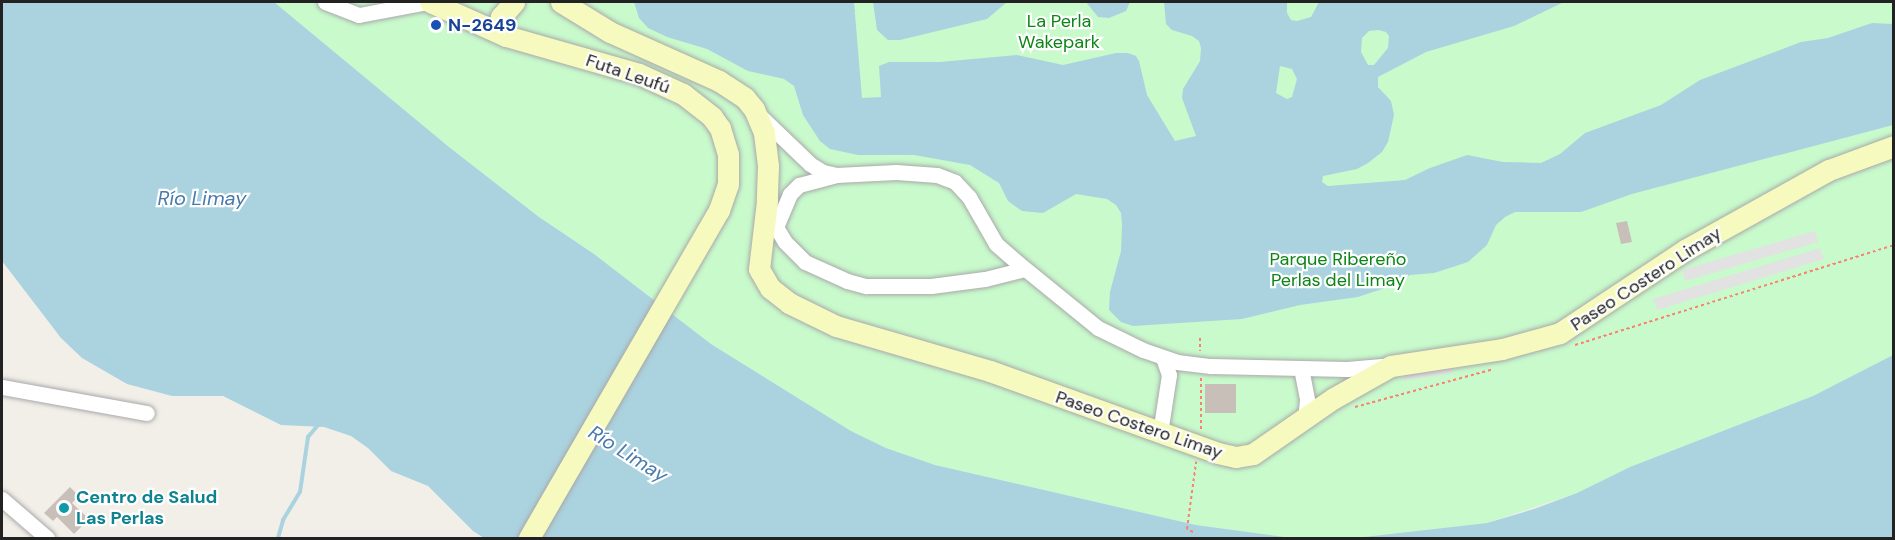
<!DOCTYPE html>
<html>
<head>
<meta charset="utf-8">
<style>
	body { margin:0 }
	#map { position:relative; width:1895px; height:540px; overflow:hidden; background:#f2efe9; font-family:"DM Sans",sans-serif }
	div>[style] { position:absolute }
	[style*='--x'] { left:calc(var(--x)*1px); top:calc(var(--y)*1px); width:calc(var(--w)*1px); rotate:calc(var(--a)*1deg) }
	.park>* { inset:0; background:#c8facc }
	.parking>* { inset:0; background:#e2e2e2 }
	.water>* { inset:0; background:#aad3df }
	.stream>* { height:4px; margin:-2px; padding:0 2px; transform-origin:2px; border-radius:2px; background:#aad3df }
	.building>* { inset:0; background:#c7bfb8 }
	.path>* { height:2px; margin-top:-1px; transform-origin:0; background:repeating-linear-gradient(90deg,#fa8072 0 3px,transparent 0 6px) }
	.roads { filter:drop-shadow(0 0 2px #a9a9a9) drop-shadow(0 0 2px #a9a9a9) }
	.street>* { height:15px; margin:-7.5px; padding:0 7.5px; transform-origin:7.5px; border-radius:7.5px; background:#fff }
	.secondary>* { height:21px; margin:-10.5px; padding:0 10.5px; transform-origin:10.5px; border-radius:10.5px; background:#f7fabf }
	.dots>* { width:16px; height:16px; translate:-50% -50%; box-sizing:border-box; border:3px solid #fff; border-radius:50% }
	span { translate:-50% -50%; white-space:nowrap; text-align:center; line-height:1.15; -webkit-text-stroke:4.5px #fff; paint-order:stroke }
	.park-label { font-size:18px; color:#0c8416 }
	.transit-label { font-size:18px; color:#164399; font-weight:700 }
	.left { translate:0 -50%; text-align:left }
	.street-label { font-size:18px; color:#222 }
	.culture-label { font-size:18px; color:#0d838f; font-weight:700 }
	.water-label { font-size:20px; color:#4a7aab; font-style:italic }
	.frame { position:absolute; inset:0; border:3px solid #222; pointer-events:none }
</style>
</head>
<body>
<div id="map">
	<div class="park">
		<i style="clip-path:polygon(274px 2px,1893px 2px,1893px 355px,1813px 396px,1630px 467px,1577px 493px,1487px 523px,1355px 538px,1292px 538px,1196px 525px,935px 465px,886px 448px,851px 431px,711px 344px,594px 254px,539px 217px,449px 147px)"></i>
	</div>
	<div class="parking">
		<i style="clip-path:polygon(1815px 231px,1818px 242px,1685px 281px,1682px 270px)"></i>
		<i style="clip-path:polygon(1820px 248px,1824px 259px,1657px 310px,1653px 299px)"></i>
		<i style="clip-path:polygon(1451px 365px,1453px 373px,1404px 380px,1403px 371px)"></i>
	</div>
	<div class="water">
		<i style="clip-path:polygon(2px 2px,274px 2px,449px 147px,539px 217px,594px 254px,711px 344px,851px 431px,886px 448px,935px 465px,1196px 525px,1292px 538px,484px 538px,473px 531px,428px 486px,391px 471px,368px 448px,351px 436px,324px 427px,281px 425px,223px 396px,172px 396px,127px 384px,82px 358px,61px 338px,2px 261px)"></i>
		<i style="clip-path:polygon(evenodd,634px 2px,854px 2px,862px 98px,881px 97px,879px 66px,889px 62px,940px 62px,1017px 55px,1063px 65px,1116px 53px,1128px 53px,1136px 56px,1139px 61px,1147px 95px,1175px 141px,1196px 136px,1182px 98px,1183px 89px,1200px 61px,1201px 48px,1199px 41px,1192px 36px,1172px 30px,1166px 24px,1164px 2px,1287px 2px,1287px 13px,1291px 20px,1297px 21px,1311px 17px,1319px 2px,1564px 2px,1514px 26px,1426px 52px,1378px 77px,1378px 87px,1391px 101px,1394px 115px,1388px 142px,1382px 152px,1368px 163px,1357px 169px,1323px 176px,1322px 182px,1328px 186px,1405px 180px,1430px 168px,1467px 155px,1503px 162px,1541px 163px,1560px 154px,1585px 133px,1661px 105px,1700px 80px,1801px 42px,1828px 38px,1872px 23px,1893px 24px,1893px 125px,1632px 194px,1581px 212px,1515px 212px,1505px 217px,1496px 225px,1487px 245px,1468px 262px,1434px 273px,1410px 275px,1388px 287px,1358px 297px,1300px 305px,1242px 319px,1133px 326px,1121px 322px,1109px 310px,1110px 292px,1121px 251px,1122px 225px,1121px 213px,1116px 205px,1107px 199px,1076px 194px,1043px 213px,1022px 211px,1008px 201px,999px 183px,970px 165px,914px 155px,858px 155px,830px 149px,820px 141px,803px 115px,794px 86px,784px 79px,748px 71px,707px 49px,667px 37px,648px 28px,639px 18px,634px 2px,1378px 30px,1386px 32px,1389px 36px,1388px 48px,1374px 65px,1368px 65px,1361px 52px,1362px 38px,1369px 31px,1378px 30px,634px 2px,1280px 66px,1292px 69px,1297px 79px,1292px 97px,1287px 99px,1276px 93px,1280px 66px)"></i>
		<i style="clip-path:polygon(873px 2px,1007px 2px,987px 19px,900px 40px,888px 40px,877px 30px)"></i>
		<i style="clip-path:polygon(1086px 2px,1130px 2px,1126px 11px,1109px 18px,1098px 17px)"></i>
		<i style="clip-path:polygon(1893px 355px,1893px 538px,1355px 538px,1487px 523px,1534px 509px,1577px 493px,1630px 467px,1813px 396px)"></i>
	</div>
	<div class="stream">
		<i style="--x:278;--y:538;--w:19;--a:-74"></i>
		<i style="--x:283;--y:520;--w:33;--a:-59"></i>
		<i style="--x:300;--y:492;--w:56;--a:-81.7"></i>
		<i style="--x:308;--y:437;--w:17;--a:-50"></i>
	</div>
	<div class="building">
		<i style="clip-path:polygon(1627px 221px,1632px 242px,1621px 244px,1616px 223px)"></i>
		<i style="clip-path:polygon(1205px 384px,1236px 384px,1236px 413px,1205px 413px)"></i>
		<i style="clip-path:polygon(70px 487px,79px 496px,72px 503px,89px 519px,74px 534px,57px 517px,53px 521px,44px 513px)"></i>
	</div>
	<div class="path">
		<i style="--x:1200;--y:338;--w:13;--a:90"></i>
		<i style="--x:1575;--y:345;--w:334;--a:-17.4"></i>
		<i style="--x:1355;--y:407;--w:144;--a:-15.3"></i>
		<i style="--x:1201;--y:429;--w:51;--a:-90"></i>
		<i style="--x:1193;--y:532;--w:7;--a:-153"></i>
		<i style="--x:1187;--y:529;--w:68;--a:-82.3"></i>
	</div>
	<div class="roads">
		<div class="street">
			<i style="--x:325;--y:2;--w:36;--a:21"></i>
			<i style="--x:359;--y:15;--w:69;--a:-10.8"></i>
			<i style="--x:760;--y:116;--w:69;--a:43.8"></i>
			<i style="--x:810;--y:164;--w:15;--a:32"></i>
			<i style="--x:823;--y:172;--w:13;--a:13"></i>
			<i style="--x:836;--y:175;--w:60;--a:-2.9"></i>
			<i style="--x:896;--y:172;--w:41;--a:4.2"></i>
			<i style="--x:937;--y:175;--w:19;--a:21"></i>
			<i style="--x:955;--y:182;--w:21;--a:47"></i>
			<i style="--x:969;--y:197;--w:54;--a:60.1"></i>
			<i style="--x:996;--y:244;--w:29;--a:41"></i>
			<i style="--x:1018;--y:263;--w:103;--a:39.1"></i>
			<i style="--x:1098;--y:328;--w:50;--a:26.1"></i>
			<i style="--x:1143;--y:350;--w:36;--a:19"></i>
			<i style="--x:1177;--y:362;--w:34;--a:7"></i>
			<i style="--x:1211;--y:366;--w:136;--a:1.3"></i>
			<i style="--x:1347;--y:369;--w:38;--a:-5"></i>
			<i style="--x:765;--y:223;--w:12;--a:20"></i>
			<i style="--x:776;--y:227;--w:17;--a:59"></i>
			<i style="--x:785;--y:242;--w:28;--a:45"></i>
			<i style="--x:805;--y:262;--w:46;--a:24.3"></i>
			<i style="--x:847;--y:281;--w:20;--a:15"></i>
			<i style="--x:866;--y:286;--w:65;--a:0"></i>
			<i style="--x:931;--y:286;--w:54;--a:-7.4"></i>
			<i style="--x:985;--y:279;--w:41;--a:-14"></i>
			<i style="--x:776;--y:227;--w:36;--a:-67"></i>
			<i style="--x:790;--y:194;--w:13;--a:-45"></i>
			<i style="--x:799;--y:185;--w:38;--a:-15"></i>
			<i style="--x:1301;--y:368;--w:33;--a:79"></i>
			<i style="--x:1307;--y:400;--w:18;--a:96"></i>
			<i style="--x:2;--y:387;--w:147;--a:10.2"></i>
			<i style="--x:1160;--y:433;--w:59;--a:-81.2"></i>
			<i style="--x:1169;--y:375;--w:18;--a:-109"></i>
			<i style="--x:2;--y:499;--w:60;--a:40.9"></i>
		</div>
		<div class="secondary">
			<i style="--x:430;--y:2;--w:83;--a:24.1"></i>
			<i style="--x:506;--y:36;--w:138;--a:15.9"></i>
			<i style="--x:639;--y:74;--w:48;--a:24.4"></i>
			<i style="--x:683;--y:94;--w:37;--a:38"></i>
			<i style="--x:712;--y:117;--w:14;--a:54"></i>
			<i style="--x:720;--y:128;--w:27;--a:73"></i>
			<i style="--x:728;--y:154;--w:30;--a:90"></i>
			<i style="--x:728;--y:184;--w:28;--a:109"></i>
			<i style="--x:719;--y:210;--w:379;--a:120.1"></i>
			<i style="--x:561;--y:2;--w:57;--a:31.5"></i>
			<i style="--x:610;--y:32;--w:120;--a:24.2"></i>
			<i style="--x:719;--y:81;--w:31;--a:33"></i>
			<i style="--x:745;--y:98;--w:14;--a:51"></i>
			<i style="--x:754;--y:109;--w:26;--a:67"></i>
			<i style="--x:764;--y:133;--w:33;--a:83"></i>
			<i style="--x:768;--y:166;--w:35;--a:92"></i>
			<i style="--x:767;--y:201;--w:68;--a:96.7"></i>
			<i style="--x:759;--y:269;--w:22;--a:60"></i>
			<i style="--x:770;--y:288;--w:24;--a:38"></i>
			<i style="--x:789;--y:303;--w:52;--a:26.1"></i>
			<i style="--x:836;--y:326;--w:160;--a:16.3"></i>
			<i style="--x:990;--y:371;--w:242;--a:19.8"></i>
			<i style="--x:1218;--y:453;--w:18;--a:13"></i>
			<i style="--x:1236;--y:457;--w:17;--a:-10"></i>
			<i style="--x:1253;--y:454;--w:98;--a:-34.7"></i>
			<i style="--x:1334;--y:398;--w:65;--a:-29.3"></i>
			<i style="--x:1391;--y:366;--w:112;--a:-8.7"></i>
			<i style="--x:1502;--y:349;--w:60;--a:-15.4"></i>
			<i style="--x:1560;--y:333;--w:150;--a:-33.6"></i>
			<i style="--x:1685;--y:250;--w:165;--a:-29.1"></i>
			<i style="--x:1829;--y:170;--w:69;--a:-20.3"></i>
			<i style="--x:506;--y:36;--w:20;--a:-105"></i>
			<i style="--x:501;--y:17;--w:20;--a:-49"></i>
		</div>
	</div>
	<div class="dots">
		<i style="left:436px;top:25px;background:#1a4fb4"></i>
		<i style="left:64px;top:508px;background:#0f9aa8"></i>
	</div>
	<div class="park-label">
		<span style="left:1059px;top:32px">La Perla<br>Wakepark</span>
		<span style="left:1338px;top:270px">Parque Ribereño<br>Perlas del Limay</span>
	</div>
	<div class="transit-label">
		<span class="left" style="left:448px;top:25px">N-2649</span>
	</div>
	<div class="street-label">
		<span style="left:628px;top:74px;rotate:19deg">Futa Leufú</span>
		<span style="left:1646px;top:279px;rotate:-33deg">Paseo Costero Limay</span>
		<span style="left:1139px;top:425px;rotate:19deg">Paseo Costero Limay</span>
	</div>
	<div class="culture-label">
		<span class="left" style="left:76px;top:508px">Centro de Salud<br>Las Perlas</span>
	</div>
	<div class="water-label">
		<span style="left:202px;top:198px">Río Limay</span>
		<span style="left:628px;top:454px;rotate:32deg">Río Limay</span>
	</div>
	<div class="frame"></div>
</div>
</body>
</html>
